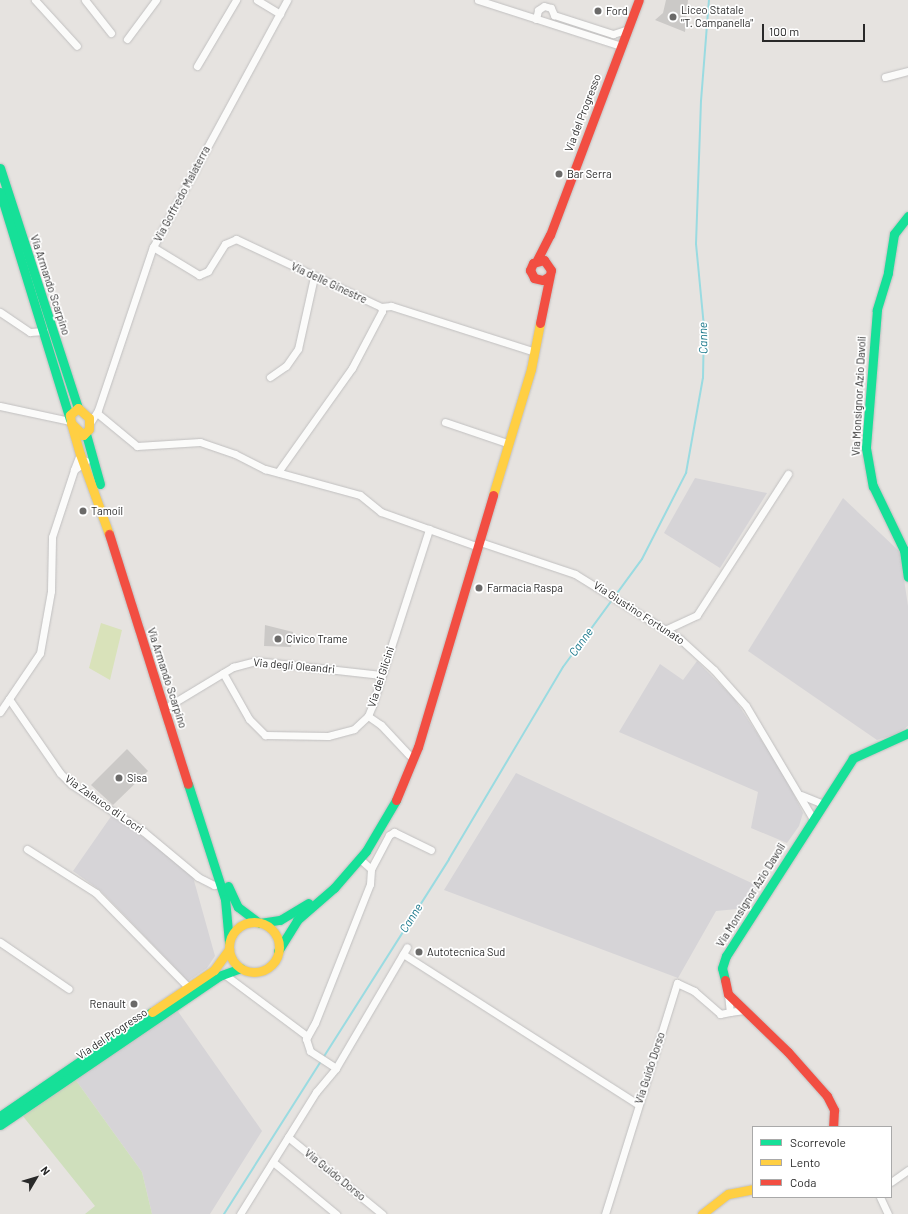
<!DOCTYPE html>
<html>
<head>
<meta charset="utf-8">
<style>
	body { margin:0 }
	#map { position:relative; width:908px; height:1214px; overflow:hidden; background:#e6e3e0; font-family:Barlow,sans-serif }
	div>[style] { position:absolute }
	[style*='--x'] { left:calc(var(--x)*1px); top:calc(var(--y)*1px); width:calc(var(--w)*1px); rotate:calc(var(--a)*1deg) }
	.industrial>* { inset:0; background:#d6d4d7 }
	.green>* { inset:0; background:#cfdfbc }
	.pitch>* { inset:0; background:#d9e2ba }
	.stream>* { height:2px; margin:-1px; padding:0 1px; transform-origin:1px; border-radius:1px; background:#9adbe1 }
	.building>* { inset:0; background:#cbc9c7 }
	.roads { filter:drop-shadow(0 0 1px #c1c0c0) drop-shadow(0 0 1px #c1c0c0) }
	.street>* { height:7px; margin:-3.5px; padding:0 3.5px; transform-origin:3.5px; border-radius:3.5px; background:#fbfbfa }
	.fast>* { height:9px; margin:-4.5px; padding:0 4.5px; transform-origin:4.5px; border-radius:4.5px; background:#16e098 }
	.slow>* { height:9px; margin:-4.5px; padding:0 4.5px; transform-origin:4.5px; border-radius:4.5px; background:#ffcf43 }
	.slow>.ring { margin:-4.5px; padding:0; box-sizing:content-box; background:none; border:9px solid #ffcf43; border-radius:50% }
	.jam>* { height:9px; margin:-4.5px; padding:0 4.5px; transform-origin:4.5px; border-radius:4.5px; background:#f24e42 }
	.dots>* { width:11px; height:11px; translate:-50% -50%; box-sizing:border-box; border:2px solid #fff; border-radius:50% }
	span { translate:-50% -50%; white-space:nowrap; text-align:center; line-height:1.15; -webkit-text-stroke:3.5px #fff; paint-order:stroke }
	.poi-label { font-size:11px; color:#292929 }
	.left { translate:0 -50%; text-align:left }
	.right { translate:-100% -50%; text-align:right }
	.street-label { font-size:11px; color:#292929 }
	.water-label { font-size:12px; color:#1b788b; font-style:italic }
	.legend { position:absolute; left:752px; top:1126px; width:140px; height:72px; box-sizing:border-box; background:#fff; border:1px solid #a9a9a9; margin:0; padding:5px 7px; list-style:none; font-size:12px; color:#292929 }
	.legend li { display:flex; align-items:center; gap:8px; height:20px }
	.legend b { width:20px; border:1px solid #a9a9a9 }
	.north { position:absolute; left:16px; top:1158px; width:40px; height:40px; -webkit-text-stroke:3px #fff; paint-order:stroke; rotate:52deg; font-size:11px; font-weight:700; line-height:16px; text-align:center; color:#292929 }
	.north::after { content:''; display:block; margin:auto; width:14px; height:18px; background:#292929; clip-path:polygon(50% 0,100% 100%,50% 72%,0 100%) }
	.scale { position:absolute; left:762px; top:24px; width:103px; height:18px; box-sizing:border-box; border:2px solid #292929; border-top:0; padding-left:5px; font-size:12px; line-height:14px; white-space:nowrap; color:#292929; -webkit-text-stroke:3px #fff; paint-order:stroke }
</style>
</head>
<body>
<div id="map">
	<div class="industrial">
		<i style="clip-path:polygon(695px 478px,767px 493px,720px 568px,664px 533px)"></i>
		<i style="clip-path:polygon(843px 498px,900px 552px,908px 606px,908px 726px,897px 734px,877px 740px,748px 651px)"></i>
		<i style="clip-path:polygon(697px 661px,734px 698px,785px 776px,803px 813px,799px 826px,787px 843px,751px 828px,758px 792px,619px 732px,660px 664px,683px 680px)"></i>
		<i style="clip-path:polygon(516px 773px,758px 886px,737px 909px,716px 911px,678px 978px,444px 890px)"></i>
		<i style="clip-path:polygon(112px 815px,182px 864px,193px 877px,215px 956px,207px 968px,188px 981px,101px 891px,73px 871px)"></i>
		<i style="clip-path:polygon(177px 1010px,262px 1131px,210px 1214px,152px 1214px,142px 1172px,75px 1079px)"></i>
	</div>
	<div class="green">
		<i style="clip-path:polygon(75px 1079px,142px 1172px,152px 1214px,85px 1214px,95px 1206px,22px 1115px)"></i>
	</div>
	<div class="pitch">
		<i style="clip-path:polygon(101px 623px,122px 630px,110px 680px,89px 668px)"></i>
	</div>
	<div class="stream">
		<i style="--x:224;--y:1214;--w:420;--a:-57.6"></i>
		<i style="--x:449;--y:859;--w:223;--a:-59.3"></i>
		<i style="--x:563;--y:667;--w:134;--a:-53.8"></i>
		<i style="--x:642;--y:559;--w:97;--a:-62.9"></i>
		<i style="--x:686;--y:473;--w:97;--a:-79.9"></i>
		<i style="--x:703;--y:378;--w:51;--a:-88.9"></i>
		<i style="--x:704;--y:327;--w:83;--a:-95.5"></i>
		<i style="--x:696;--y:244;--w:143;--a:-88"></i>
		<i style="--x:701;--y:101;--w:101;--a:-85.5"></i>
	</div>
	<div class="building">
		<i style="clip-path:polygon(666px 0,688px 0,685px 32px,655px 20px,663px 13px)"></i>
		<i style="clip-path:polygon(265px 625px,293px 632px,291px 647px,264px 646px)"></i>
		<i style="clip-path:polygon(127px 749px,148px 771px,113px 805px,91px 785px)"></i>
	</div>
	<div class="roads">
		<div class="street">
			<i style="--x:35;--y:0;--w:62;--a:47.6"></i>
			<i style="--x:85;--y:0;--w:42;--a:51.8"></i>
			<i style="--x:257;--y:0;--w:27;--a:31"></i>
			<i style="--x:478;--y:0;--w:150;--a:17.8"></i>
			<i style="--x:536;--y:19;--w:9;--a:-77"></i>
			<i style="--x:538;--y:10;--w:7;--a:-34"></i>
			<i style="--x:544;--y:6;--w:7;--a:16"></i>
			<i style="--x:551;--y:8;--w:8;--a:67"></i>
			<i style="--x:554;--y:15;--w:62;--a:17.9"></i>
			<i style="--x:613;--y:34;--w:16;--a:-18"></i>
			<i style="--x:127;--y:39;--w:49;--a:-53.4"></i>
			<i style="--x:197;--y:66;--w:77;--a:-59.4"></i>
			<i style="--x:885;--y:77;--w:24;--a:-15"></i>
			<i style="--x:153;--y:247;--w:54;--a:31.3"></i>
			<i style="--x:199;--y:275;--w:10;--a:-24"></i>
			<i style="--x:208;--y:271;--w:32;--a:-58"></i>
			<i style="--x:225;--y:244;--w:12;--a:-24"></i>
			<i style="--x:236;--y:239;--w:160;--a:25.1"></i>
			<i style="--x:381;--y:307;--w:10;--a:-6"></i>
			<i style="--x:391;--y:306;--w:145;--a:17.7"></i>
			<i style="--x:0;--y:312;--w:36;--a:34"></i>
			<i style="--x:30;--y:332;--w:14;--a:-4"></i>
			<i style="--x:270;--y:377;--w:19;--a:-35"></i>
			<i style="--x:286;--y:366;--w:21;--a:-55"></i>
			<i style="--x:298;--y:349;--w:74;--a:-77.5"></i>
			<i style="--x:0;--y:406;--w:72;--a:12.1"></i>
			<i style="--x:97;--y:413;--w:52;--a:39.5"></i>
			<i style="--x:137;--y:446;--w:63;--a:-3.6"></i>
			<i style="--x:200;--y:442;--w:37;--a:19"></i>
			<i style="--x:235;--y:454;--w:34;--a:27"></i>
			<i style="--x:265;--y:469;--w:98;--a:15.3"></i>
			<i style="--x:360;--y:495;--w:27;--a:39"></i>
			<i style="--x:381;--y:512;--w:98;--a:19.7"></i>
			<i style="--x:445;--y:422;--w:62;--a:18.7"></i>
			<i style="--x:90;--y:423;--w:15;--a:-58"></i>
			<i style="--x:98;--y:410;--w:172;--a:-71.4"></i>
			<i style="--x:153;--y:247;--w:281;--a:-61.5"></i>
			<i style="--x:80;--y:454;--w:17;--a:111"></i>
			<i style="--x:74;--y:470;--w:15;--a:-37"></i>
			<i style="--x:278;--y:472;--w:128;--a:-54.6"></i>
			<i style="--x:352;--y:368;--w:64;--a:-62.2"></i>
			<i style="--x:382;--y:311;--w:4;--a:-104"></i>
			<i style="--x:480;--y:542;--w:100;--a:18.6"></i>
			<i style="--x:575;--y:574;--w:123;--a:31.8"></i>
			<i style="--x:680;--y:639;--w:46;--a:42.4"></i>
			<i style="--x:714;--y:670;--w:48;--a:48.4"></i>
			<i style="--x:746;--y:706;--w:131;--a:59.3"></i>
			<i style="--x:667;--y:629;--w:33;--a:-25"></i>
			<i style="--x:697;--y:615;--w:168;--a:-57.2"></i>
			<i style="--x:223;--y:673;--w:53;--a:60.5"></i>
			<i style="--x:249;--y:719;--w:23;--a:45"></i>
			<i style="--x:265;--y:735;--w:63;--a:0.9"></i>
			<i style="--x:328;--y:736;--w:27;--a:-15"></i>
			<i style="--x:354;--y:729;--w:19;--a:-43"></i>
			<i style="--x:368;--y:716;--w:11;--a:-68"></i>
			<i style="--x:372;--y:706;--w:186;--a:-72.1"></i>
			<i style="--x:9;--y:699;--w:90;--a:55.4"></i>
			<i style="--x:60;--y:773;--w:16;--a:45"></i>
			<i style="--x:71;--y:784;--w:87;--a:33.3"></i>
			<i style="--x:144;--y:832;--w:70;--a:39.8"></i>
			<i style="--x:198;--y:877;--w:18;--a:27"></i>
			<i style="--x:214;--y:885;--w:6;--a:-18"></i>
			<i style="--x:170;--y:705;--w:74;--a:-31.1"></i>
			<i style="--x:233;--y:667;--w:24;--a:-15"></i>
			<i style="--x:256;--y:661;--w:126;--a:6.4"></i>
			<i style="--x:0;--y:712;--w:71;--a:-55.9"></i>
			<i style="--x:40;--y:653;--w:63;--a:-79.9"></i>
			<i style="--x:51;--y:591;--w:54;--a:-88.9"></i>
			<i style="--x:52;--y:537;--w:71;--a:-71.8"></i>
			<i style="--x:368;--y:716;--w:16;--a:35"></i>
			<i style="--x:381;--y:725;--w:41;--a:47"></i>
			<i style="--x:801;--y:795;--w:24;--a:22"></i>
			<i style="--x:27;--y:849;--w:82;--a:32.5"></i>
			<i style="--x:96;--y:893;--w:132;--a:45.6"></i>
			<i style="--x:371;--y:869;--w:38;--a:-62"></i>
			<i style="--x:389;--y:835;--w:6;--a:-31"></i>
			<i style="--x:394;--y:832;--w:41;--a:25.9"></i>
			<i style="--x:0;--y:942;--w:83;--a:34.3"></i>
			<i style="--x:403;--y:954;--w:279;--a:32.6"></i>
			<i style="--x:224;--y:974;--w:104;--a:36.8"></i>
			<i style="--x:728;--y:994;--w:18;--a:84"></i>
			<i style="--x:730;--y:1012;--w:14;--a:-8"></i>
			<i style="--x:336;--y:1068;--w:31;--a:-147"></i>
			<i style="--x:310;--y:1051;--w:13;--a:-108"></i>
			<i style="--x:306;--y:1039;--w:18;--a:-61"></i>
			<i style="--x:315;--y:1023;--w:149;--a:-68.4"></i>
			<i style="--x:370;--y:884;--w:15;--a:-86"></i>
			<i style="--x:371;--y:869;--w:15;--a:-138"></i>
			<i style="--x:288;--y:1137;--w:122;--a:39.3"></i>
			<i style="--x:273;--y:1162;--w:82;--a:39.5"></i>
			<i style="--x:891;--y:1182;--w:21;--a:-35"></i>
			<i style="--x:880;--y:1197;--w:19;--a:65"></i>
			<i style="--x:240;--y:1214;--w:144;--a:-58.1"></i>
			<i style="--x:316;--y:1092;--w:31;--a:-50"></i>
			<i style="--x:336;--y:1068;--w:140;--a:-59.6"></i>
			<i style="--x:605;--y:1214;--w:242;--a:-72.7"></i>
			<i style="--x:677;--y:983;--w:19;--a:25"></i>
			<i style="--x:694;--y:991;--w:35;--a:41"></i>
			<i style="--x:720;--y:1014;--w:10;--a:-11"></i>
		</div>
		<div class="fast">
			<i style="--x:0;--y:168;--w:252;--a:72"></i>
			<i style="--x:0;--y:192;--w:238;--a:72.9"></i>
			<i style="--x:908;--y:216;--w:23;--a:128"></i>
			<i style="--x:894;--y:234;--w:39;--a:99"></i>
			<i style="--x:888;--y:273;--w:39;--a:107"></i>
			<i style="--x:877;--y:310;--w:138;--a:94.6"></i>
			<i style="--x:866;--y:448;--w:39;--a:80"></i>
			<i style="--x:873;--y:486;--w:71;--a:64.2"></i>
			<i style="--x:904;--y:550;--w:27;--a:82"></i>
			<i style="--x:86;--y:434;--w:52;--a:74.4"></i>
			<i style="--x:188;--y:784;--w:121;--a:72.2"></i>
			<i style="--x:225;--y:899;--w:43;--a:84.7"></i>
			<i style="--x:228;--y:886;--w:23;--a:65"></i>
			<i style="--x:238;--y:907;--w:25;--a:37"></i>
			<i style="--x:260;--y:923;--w:20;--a:-9"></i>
			<i style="--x:280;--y:920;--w:33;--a:-31"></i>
			<i style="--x:278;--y:951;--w:36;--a:-58"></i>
			<i style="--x:297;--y:920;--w:49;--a:-40.9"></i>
			<i style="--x:334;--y:888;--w:49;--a:-49.1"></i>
			<i style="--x:366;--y:851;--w:59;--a:-59.5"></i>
			<i style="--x:725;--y:980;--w:12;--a:-104"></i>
			<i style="--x:722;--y:968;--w:13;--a:-72"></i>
			<i style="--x:726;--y:956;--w:235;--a:-57.3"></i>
			<i style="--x:853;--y:758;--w:60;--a:-24.4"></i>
			<i style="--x:0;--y:1116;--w:184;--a:-34.4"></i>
			<i style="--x:0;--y:1125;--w:265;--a:-34.2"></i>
			<i style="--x:219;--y:976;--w:23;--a:-20"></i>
		</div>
		<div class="slow">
			<i style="--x:71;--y:423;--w:17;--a:45"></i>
			<i style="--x:83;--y:435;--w:8;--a:-45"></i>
			<i style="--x:89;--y:429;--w:11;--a:-90"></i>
			<i style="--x:89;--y:418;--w:15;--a:-138"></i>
			<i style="--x:78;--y:408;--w:11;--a:139"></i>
			<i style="--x:70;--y:415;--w:8;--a:83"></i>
			<i style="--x:71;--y:423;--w:32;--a:74"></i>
			<i style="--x:80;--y:454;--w:85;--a:70.1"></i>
			<i style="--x:493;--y:495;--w:132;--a:-73.2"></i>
			<i style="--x:531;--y:369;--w:47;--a:-78.9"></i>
			<i class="ring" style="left:229px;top:922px;width:41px;height:41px"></i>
			<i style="--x:152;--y:1012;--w:75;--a:-34.1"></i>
			<i style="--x:214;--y:970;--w:26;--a:-54"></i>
			<i style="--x:702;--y:1214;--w:33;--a:-38"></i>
			<i style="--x:728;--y:1194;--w:25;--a:-11"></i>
		</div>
		<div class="jam">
			<i style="--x:537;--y:260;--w:28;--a:-63"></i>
			<i style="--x:550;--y:235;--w:251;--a:-69.3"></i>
			<i style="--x:540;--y:323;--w:54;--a:-78.3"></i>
			<i style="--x:551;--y:270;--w:12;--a:-125"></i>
			<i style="--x:544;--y:260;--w:11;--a:165"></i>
			<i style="--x:533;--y:263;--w:8;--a:113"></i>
			<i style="--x:530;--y:270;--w:9;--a:63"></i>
			<i style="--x:534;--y:278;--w:9;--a:13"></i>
			<i style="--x:543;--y:280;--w:6;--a:-31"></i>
			<i style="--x:109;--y:534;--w:262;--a:72.5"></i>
			<i style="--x:396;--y:800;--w:57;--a:-67.5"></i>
			<i style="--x:418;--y:747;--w:263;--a:-73.4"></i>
			<i style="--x:725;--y:980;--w:14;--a:78"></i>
			<i style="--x:728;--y:994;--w:83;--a:44"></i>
			<i style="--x:788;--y:1052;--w:59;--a:48.4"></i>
			<i style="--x:827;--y:1096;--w:16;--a:63"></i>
			<i style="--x:834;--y:1110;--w:17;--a:93"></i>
		</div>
	</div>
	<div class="dots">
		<i style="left:598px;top:11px;background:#6b6a69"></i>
		<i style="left:673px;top:17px;background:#6b6a69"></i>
		<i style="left:559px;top:174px;background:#6b6a69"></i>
		<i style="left:83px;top:511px;background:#6b6a69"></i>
		<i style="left:479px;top:588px;background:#6b6a69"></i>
		<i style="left:278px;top:639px;background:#6b6a69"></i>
		<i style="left:119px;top:778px;background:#6b6a69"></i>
		<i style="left:419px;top:952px;background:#6b6a69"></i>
		<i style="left:134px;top:1004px;background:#6b6a69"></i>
	</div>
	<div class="poi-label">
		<span class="left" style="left:606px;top:11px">Ford</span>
		<span class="left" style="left:681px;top:17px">Liceo Statale<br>"T. Campanella"</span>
		<span class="left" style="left:567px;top:174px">Bar Serra</span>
		<span class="left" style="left:91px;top:511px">Tamoil</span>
		<span class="left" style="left:487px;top:588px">Farmacia Raspa</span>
		<span class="left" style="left:286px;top:639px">Civico Trame</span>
		<span class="left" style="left:127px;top:778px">Sisa</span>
		<span class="left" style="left:427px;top:952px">Autotecnica Sud</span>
		<span class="right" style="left:126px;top:1004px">Renault</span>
	</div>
	<div class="street-label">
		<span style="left:583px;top:113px;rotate:-69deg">Via del Progresso</span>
		<span style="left:182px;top:194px;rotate:-62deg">Via Goffredo Malaterra</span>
		<span style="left:329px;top:283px;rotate:25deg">Via delle Ginestre</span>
		<span style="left:50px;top:285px;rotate:72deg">Via Armando Scarpino</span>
		<span style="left:859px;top:396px;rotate:-87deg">Via Monsignor Azio Davoli</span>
		<span style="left:639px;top:613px;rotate:33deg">Via Giustino Fortunato</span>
		<span style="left:294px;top:666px;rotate:5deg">Via degli Oleandri</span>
		<span style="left:381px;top:677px;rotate:-72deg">Via dei Glicini</span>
		<span style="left:167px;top:678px;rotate:72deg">Via Armando Scarpino</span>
		<span style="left:104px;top:804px;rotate:35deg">Via Zaleuco di Locri</span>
		<span style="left:751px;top:895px;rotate:-58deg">Via Monsignor Azio Davoli</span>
		<span style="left:112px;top:1034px;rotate:-34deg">Via del Progresso</span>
		<span style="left:650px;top:1068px;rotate:-72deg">Via Guido Dorso</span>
		<span style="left:335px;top:1175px;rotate:39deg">Via Guido Dorso</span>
	</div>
	<div class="water-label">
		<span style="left:703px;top:338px;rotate:-91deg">Canne</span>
		<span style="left:581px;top:642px;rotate:-54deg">Canne</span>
		<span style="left:411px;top:918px;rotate:-58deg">Canne</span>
	</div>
	<ul class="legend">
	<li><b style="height:5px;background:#16e098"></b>Scorrevole</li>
	<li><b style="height:5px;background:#ffcf43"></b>Lento</li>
	<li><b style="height:5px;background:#f24e42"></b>Coda</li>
	</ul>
	<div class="north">N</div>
	<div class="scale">100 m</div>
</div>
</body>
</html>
